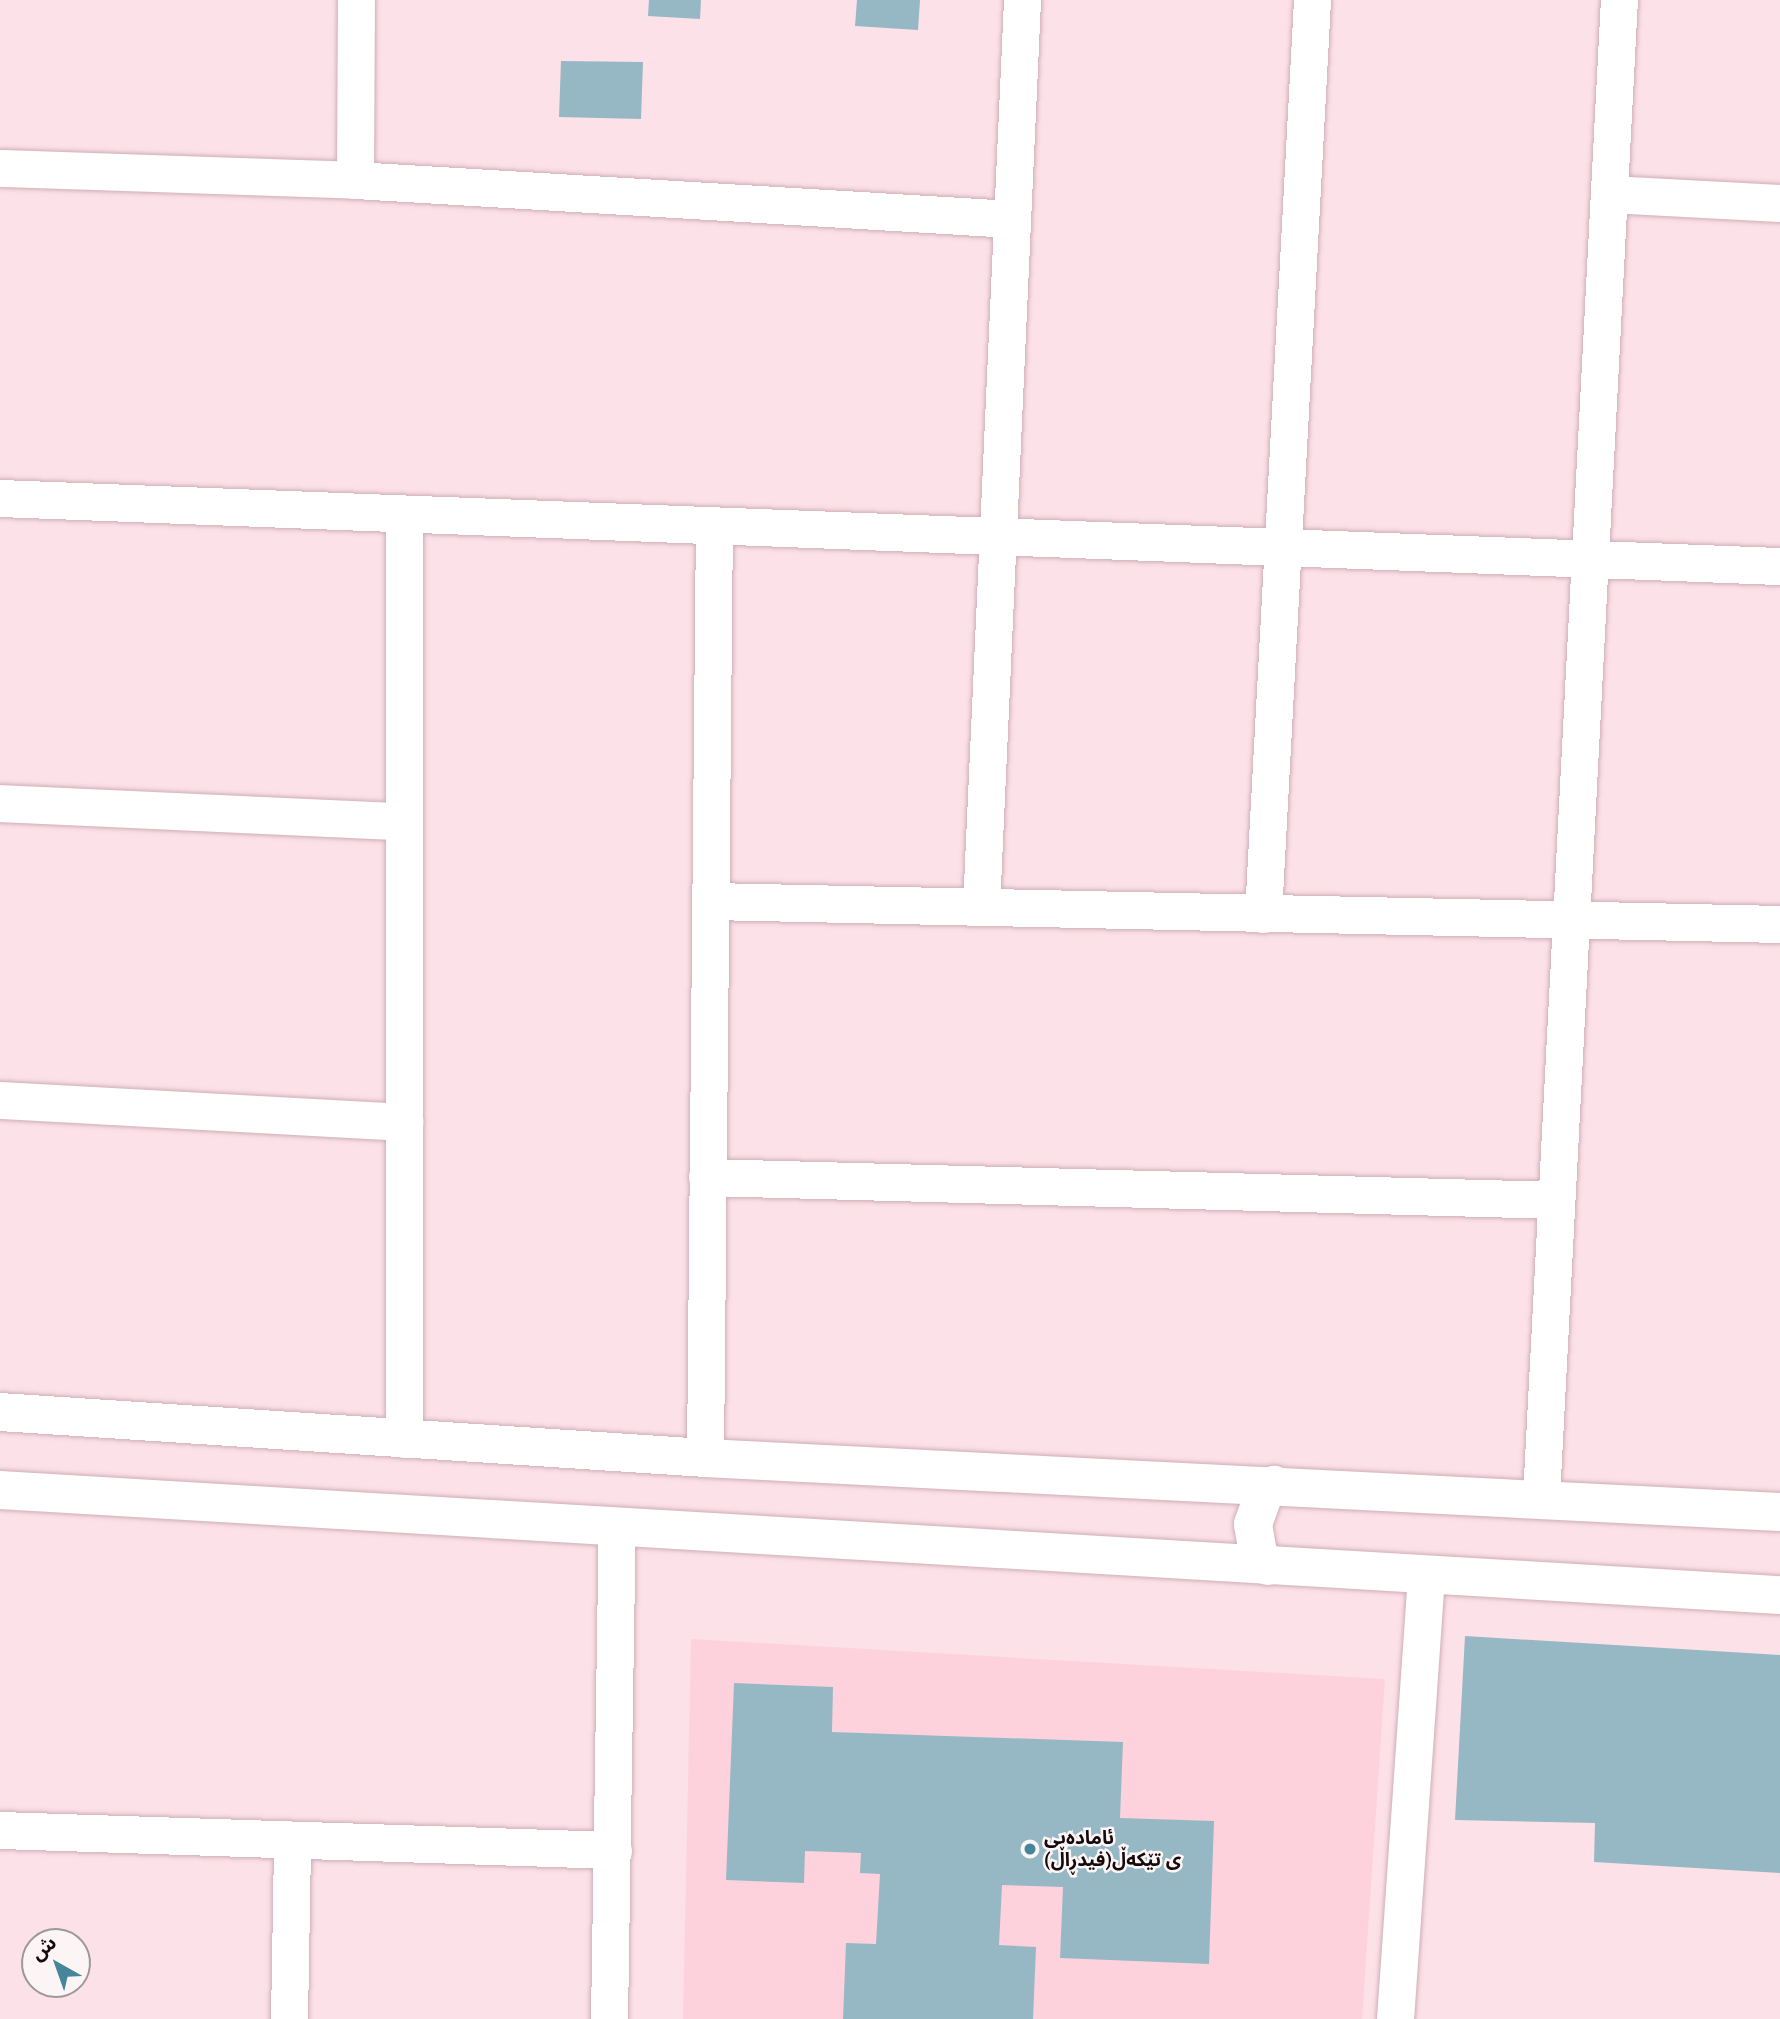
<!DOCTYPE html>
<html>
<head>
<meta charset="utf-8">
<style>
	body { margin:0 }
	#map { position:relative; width:1780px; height:2019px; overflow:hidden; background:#fde1e8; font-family:Roboto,"Noto Sans Arabic",sans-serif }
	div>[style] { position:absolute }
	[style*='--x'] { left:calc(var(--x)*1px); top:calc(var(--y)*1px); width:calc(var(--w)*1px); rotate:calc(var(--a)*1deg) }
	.built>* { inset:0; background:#fdd2dd }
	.building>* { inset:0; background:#96b8c4 }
	.roads { filter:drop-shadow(0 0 2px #cfaeb6) drop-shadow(0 0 2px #cfaeb6) }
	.minor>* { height:37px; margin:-18.5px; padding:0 18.5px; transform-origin:18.5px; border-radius:18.5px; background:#fff }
	.secondary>* { height:38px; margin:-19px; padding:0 19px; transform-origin:19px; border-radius:19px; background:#fff }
	.dots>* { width:19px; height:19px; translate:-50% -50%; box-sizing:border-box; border:4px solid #fcf5f6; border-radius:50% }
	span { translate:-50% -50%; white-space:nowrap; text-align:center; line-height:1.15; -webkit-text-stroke:5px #fcf5f6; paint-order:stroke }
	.poi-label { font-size:19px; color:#14090c; font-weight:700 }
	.left { translate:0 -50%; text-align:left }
	.north { position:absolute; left:21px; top:1928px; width:70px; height:70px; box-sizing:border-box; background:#fcf5f6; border:2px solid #9f9798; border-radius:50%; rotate:320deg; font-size:19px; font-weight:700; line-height:28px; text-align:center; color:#14090c }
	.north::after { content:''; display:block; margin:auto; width:24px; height:32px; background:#46869a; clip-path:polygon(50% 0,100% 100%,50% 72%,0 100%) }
</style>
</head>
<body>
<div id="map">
	<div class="built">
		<i style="clip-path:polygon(691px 1639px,1385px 1679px,1362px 2019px,683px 2019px)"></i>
	</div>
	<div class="building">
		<i style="clip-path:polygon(649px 0,701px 0,700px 19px,648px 16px)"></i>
		<i style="clip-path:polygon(857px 0,920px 0,918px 30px,855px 26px)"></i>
		<i style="clip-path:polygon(561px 61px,643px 62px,641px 119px,559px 117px)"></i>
		<i style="clip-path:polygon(1465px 1636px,1780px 1655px,1780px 1873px,1594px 1862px,1595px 1823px,1455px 1820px)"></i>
		<i style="clip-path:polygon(734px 1683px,833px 1687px,832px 1732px,1123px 1742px,1120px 1818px,1214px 1821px,1209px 1964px,1060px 1958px,1063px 1887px,1002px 1885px,999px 1945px,1036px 1947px,1033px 2019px,843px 2019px,846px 1943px,876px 1944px,880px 1874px,860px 1873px,861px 1853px,805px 1851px,804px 1883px,726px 1880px)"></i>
	</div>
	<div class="roads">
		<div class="minor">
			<i style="--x:0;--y:168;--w:355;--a:1.9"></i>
			<i style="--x:355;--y:180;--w:658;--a:3.4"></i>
			<i style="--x:355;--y:180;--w:180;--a:-89.7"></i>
			<i style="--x:1609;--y:194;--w:171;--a:3"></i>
			<i style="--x:0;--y:498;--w:1781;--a:2.19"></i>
			<i style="--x:0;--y:803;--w:404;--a:2.6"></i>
			<i style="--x:710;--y:901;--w:1070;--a:1.23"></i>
			<i style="--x:981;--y:907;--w:908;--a:-87.41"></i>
			<i style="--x:1263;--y:914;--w:915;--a:-86.93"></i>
			<i style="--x:0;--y:1100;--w:405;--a:3.1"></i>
			<i style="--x:707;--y:1177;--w:849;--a:1.55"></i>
			<i style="--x:404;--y:1439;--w:925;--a:-90"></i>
			<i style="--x:705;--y:1458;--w:932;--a:-89.45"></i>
			<i style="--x:1541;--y:1497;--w:1499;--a:-87.02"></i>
			<i style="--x:0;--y:1830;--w:613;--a:1.87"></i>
			<i style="--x:289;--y:2019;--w:179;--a:-89"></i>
			<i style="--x:609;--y:2019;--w:491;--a:-89.1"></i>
			<i style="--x:1395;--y:2019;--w:445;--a:-86"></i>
		</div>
		<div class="secondary">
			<i style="--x:0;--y:1412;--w:706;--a:3.73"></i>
			<i style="--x:705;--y:1458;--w:1076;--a:2.88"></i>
			<i style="--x:0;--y:1490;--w:1783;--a:3.38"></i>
			<i style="--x:1268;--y:1566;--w:16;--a:-128"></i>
			<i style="--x:1258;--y:1553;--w:29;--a:-100"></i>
			<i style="--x:1253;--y:1524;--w:30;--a:-70"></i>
			<i style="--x:1263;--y:1496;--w:16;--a:-45"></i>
		</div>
	</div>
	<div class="dots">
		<i style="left:1030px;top:1849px;background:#46869a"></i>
	</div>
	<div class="poi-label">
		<span class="left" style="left:1044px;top:1849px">ئامادەیی<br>(فیدڕاڵ)ی تێکەڵ</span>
	</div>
	<div class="north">ش</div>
</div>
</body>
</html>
